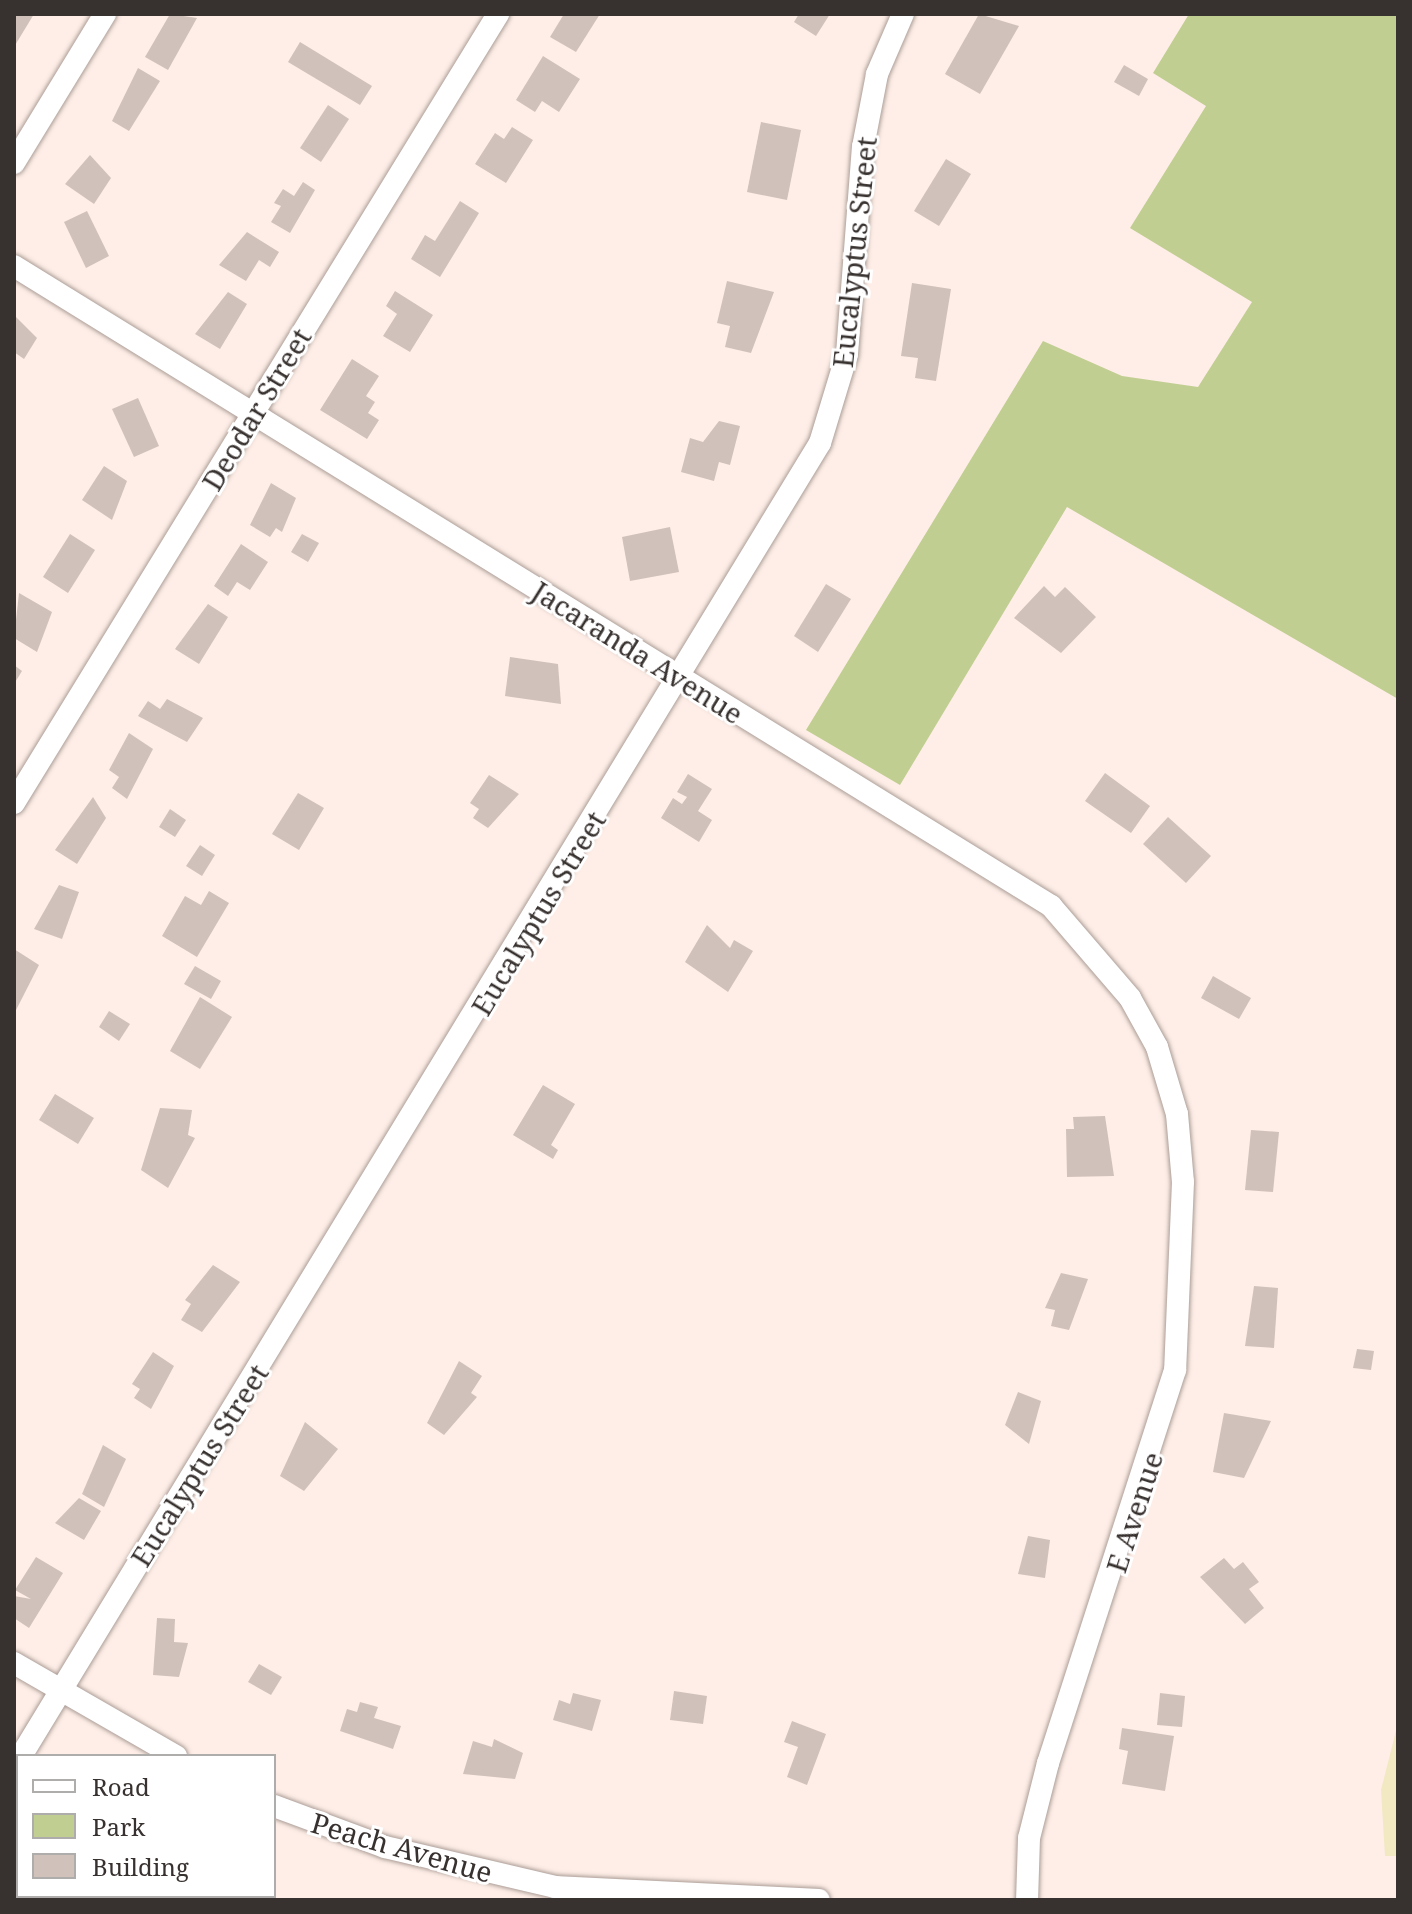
<!DOCTYPE html>
<html>
<head>
<meta charset="utf-8">
<style>
	body { margin:0 }
	#map { position:relative; width:1412px; height:1914px; overflow:hidden; background:#feeee7; font-family:"Noto Serif",serif }
	div>[style] { position:absolute }
	[style*='--x'] { left:calc(var(--x)*1px); top:calc(var(--y)*1px); width:calc(var(--w)*1px); rotate:calc(var(--a)*1deg) }
	.green>* { inset:0; background:#c1ce91 }
	.sand>* { inset:0; background:#f2e8c2 }
	.building>* { inset:0; background:#d1c1bb }
	.roads { filter:drop-shadow(0 0 2px #ab9d97) drop-shadow(0 0 2px #ab9d97) }
	.minor>* { height:22px; margin:-11px; padding:0 11px; transform-origin:11px; border-radius:11px; background:#fff }
	span { translate:-50% -50%; white-space:nowrap; text-align:center; line-height:1.15; -webkit-text-stroke:6px #fff; paint-order:stroke }
	.street-label { font-size:28px; color:#37312f }
	.frame { position:absolute; inset:0; border:16px solid #37312f; pointer-events:none }
	.legend { position:absolute; left:16px; top:1754px; width:260px; height:144px; box-sizing:border-box; background:#fff; border:2px solid #afadac; margin:0; padding:10px 14px; list-style:none; font-size:24px; color:#37312f }
	.legend li { display:flex; align-items:center; gap:16px; height:40px }
	.legend b { width:40px; border:2px solid #afadac }
</style>
</head>
<body>
<div id="map">
	<div class="green">
		<i style="clip-path:polygon(1189px 14px,1398px 14px,1398px 699px,1067px 507px,900px 785px,806px 730px,1043px 341px,1122px 376px,1198px 387px,1252px 302px,1130px 228px,1206px 106px,1153px 73px)"></i>
	</div>
	<div class="sand">
		<i style="clip-path:polygon(1398px 1723px,1398px 1856px,1385px 1856px,1381px 1790px)"></i>
	</div>
	<div class="building">
		<i style="clip-path:polygon(14px 14px,34px 14px,14px 47px)"></i>
		<i style="clip-path:polygon(170px 14px,197px 18px,168px 70px,145px 57px)"></i>
		<i style="clip-path:polygon(564px 14px,600px 14px,576px 52px,550px 37px)"></i>
		<i style="clip-path:polygon(799px 14px,830px 14px,816px 36px,794px 22px)"></i>
		<i style="clip-path:polygon(979px 14px,1019px 26px,980px 94px,945px 74px)"></i>
		<i style="clip-path:polygon(300px 42px,372px 86px,360px 105px,288px 62px)"></i>
		<i style="clip-path:polygon(543px 56px,580px 79px,559px 112px,542px 101px,535px 112px,516px 100px)"></i>
		<i style="clip-path:polygon(1124px 65px,1148px 79px,1139px 96px,1114px 82px)"></i>
		<i style="clip-path:polygon(138px 68px,160px 81px,129px 131px,112px 121px)"></i>
		<i style="clip-path:polygon(328px 105px,349px 119px,321px 162px,300px 148px)"></i>
		<i style="clip-path:polygon(761px 122px,801px 130px,787px 200px,747px 192px)"></i>
		<i style="clip-path:polygon(512px 127px,533px 140px,506px 183px,475px 164px,495px 133px,504px 139px)"></i>
		<i style="clip-path:polygon(90px 155px,111px 178px,94px 204px,65px 184px)"></i>
		<i style="clip-path:polygon(946px 159px,971px 174px,939px 226px,914px 211px)"></i>
		<i style="clip-path:polygon(303px 182px,315px 190px,290px 233px,271px 222px,281px 206px,274px 203px,283px 189px,294px 196px)"></i>
		<i style="clip-path:polygon(460px 201px,479px 213px,440px 277px,411px 259px,425px 235px,435px 241px)"></i>
		<i style="clip-path:polygon(87px 211px,109px 256px,86px 268px,64px 222px)"></i>
		<i style="clip-path:polygon(247px 232px,279px 252px,270px 267px,259px 260px,246px 281px,219px 265px)"></i>
		<i style="clip-path:polygon(727px 281px,774px 292px,751px 353px,725px 347px,730px 326px,717px 323px)"></i>
		<i style="clip-path:polygon(912px 283px,951px 289px,936px 381px,915px 378px,918px 358px,901px 356px)"></i>
		<i style="clip-path:polygon(395px 291px,433px 315px,410px 352px,383px 336px,397px 314px,386px 306px)"></i>
		<i style="clip-path:polygon(228px 292px,247px 304px,220px 349px,195px 334px)"></i>
		<i style="clip-path:polygon(14px 315px,37px 338px,24px 359px,14px 352px)"></i>
		<i style="clip-path:polygon(352px 359px,379px 376px,366px 396px,375px 402px,368px 413px,379px 420px,367px 439px,320px 410px)"></i>
		<i style="clip-path:polygon(138px 398px,159px 446px,134px 457px,112px 409px)"></i>
		<i style="clip-path:polygon(719px 421px,740px 426px,730px 465px,719px 462px,714px 481px,681px 472px,690px 438px,703px 442px)"></i>
		<i style="clip-path:polygon(104px 466px,127px 481px,112px 520px,82px 500px)"></i>
		<i style="clip-path:polygon(271px 483px,296px 498px,282px 532px,276px 528px,270px 537px,250px 525px)"></i>
		<i style="clip-path:polygon(670px 527px,679px 572px,630px 581px,622px 537px)"></i>
		<i style="clip-path:polygon(70px 534px,95px 550px,68px 593px,43px 577px)"></i>
		<i style="clip-path:polygon(302px 534px,319px 543px,308px 562px,291px 552px)"></i>
		<i style="clip-path:polygon(241px 544px,268px 562px,250px 590px,237px 582px,228px 596px,214px 586px)"></i>
		<i style="clip-path:polygon(826px 584px,851px 599px,818px 652px,794px 636px)"></i>
		<i style="clip-path:polygon(1044px 586px,1055px 597px,1065px 587px,1096px 617px,1061px 653px,1014px 618px)"></i>
		<i style="clip-path:polygon(19px 593px,52px 612px,37px 652px,14px 638px)"></i>
		<i style="clip-path:polygon(208px 604px,228px 617px,199px 664px,175px 649px)"></i>
		<i style="clip-path:polygon(510px 657px,558px 664px,561px 704px,505px 696px)"></i>
		<i style="clip-path:polygon(14px 665px,22px 671px,14px 684px)"></i>
		<i style="clip-path:polygon(167px 699px,203px 718px,187px 742px,138px 716px,148px 701px,160px 709px)"></i>
		<i style="clip-path:polygon(129px 733px,153px 749px,127px 799px,112px 788px,119px 777px,109px 770px)"></i>
		<i style="clip-path:polygon(1105px 773px,1150px 806px,1131px 833px,1085px 801px)"></i>
		<i style="clip-path:polygon(688px 774px,712px 789px,698px 811px,712px 820px,699px 842px,661px 818px,673px 798px,682px 804px,687px 797px,677px 792px)"></i>
		<i style="clip-path:polygon(489px 775px,519px 794px,488px 828px,473px 818px,479px 809px,470px 803px)"></i>
		<i style="clip-path:polygon(298px 793px,324px 808px,299px 850px,272px 834px)"></i>
		<i style="clip-path:polygon(93px 797px,106px 818px,77px 864px,55px 850px)"></i>
		<i style="clip-path:polygon(170px 809px,186px 820px,175px 837px,159px 827px)"></i>
		<i style="clip-path:polygon(1168px 817px,1211px 856px,1186px 883px,1143px 844px)"></i>
		<i style="clip-path:polygon(200px 845px,215px 855px,202px 876px,186px 866px)"></i>
		<i style="clip-path:polygon(59px 885px,79px 892px,62px 939px,34px 929px)"></i>
		<i style="clip-path:polygon(209px 891px,229px 903px,197px 957px,162px 936px,185px 896px,201px 905px)"></i>
		<i style="clip-path:polygon(707px 925px,730px 948px,734px 940px,753px 951px,728px 992px,685px 962px)"></i>
		<i style="clip-path:polygon(14px 949px,39px 965px,14px 1014px)"></i>
		<i style="clip-path:polygon(195px 966px,221px 981px,211px 999px,184px 984px)"></i>
		<i style="clip-path:polygon(1213px 976px,1251px 998px,1239px 1019px,1201px 998px)"></i>
		<i style="clip-path:polygon(200px 997px,232px 1017px,200px 1069px,170px 1051px)"></i>
		<i style="clip-path:polygon(109px 1011px,130px 1024px,119px 1041px,99px 1027px)"></i>
		<i style="clip-path:polygon(543px 1085px,575px 1104px,551px 1145px,558px 1150px,553px 1159px,513px 1135px)"></i>
		<i style="clip-path:polygon(55px 1094px,94px 1118px,78px 1144px,39px 1120px)"></i>
		<i style="clip-path:polygon(160px 1108px,192px 1110px,188px 1135px,195px 1138px,168px 1188px,141px 1170px)"></i>
		<i style="clip-path:polygon(1105px 1116px,1114px 1176px,1067px 1177px,1066px 1129px,1074px 1129px,1073px 1117px)"></i>
		<i style="clip-path:polygon(1251px 1130px,1279px 1132px,1273px 1192px,1245px 1190px)"></i>
		<i style="clip-path:polygon(213px 1265px,240px 1282px,202px 1332px,181px 1320px,191px 1304px,185px 1300px)"></i>
		<i style="clip-path:polygon(1061px 1273px,1088px 1279px,1069px 1330px,1051px 1326px,1055px 1310px,1045px 1308px)"></i>
		<i style="clip-path:polygon(1254px 1286px,1278px 1288px,1274px 1348px,1245px 1346px)"></i>
		<i style="clip-path:polygon(1357px 1349px,1374px 1351px,1371px 1370px,1353px 1368px)"></i>
		<i style="clip-path:polygon(153px 1352px,174px 1366px,151px 1409px,134px 1398px,140px 1389px,132px 1384px)"></i>
		<i style="clip-path:polygon(459px 1361px,482px 1376px,471px 1393px,477px 1397px,444px 1435px,427px 1423px)"></i>
		<i style="clip-path:polygon(1018px 1392px,1041px 1401px,1029px 1444px,1005px 1425px)"></i>
		<i style="clip-path:polygon(1224px 1413px,1271px 1421px,1244px 1478px,1213px 1472px)"></i>
		<i style="clip-path:polygon(305px 1422px,338px 1449px,304px 1491px,280px 1476px)"></i>
		<i style="clip-path:polygon(103px 1445px,126px 1459px,104px 1507px,82px 1494px)"></i>
		<i style="clip-path:polygon(79px 1498px,101px 1511px,84px 1540px,55px 1523px)"></i>
		<i style="clip-path:polygon(1028px 1536px,1050px 1540px,1045px 1578px,1018px 1574px)"></i>
		<i style="clip-path:polygon(36px 1557px,63px 1573px,29px 1628px,14px 1618px,14px 1596px,31px 1599px,15px 1590px)"></i>
		<i style="clip-path:polygon(1224px 1558px,1234px 1569px,1243px 1562px,1259px 1582px,1249px 1589px,1264px 1608px,1245px 1624px,1200px 1577px)"></i>
		<i style="clip-path:polygon(157px 1618px,175px 1619px,174px 1642px,188px 1643px,179px 1677px,153px 1675px)"></i>
		<i style="clip-path:polygon(259px 1664px,282px 1677px,271px 1695px,248px 1682px)"></i>
		<i style="clip-path:polygon(674px 1691px,707px 1696px,703px 1724px,670px 1720px)"></i>
		<i style="clip-path:polygon(573px 1693px,601px 1700px,592px 1731px,553px 1720px,559px 1700px,570px 1704px)"></i>
		<i style="clip-path:polygon(1160px 1693px,1185px 1696px,1182px 1727px,1157px 1725px)"></i>
		<i style="clip-path:polygon(360px 1702px,378px 1707px,374px 1718px,401px 1726px,393px 1749px,340px 1731px,347px 1709px,357px 1712px)"></i>
		<i style="clip-path:polygon(792px 1721px,826px 1734px,807px 1785px,787px 1777px,798px 1747px,784px 1742px)"></i>
		<i style="clip-path:polygon(1122px 1728px,1174px 1736px,1165px 1791px,1122px 1784px,1128px 1751px,1119px 1749px)"></i>
		<i style="clip-path:polygon(494px 1739px,523px 1753px,515px 1779px,463px 1774px,473px 1741px,492px 1747px)"></i>
	</div>
	<div class="roads">
		<div class="minor">
			<i style="--x:14;--y:163;--w:175;--a:-58.6"></i>
			<i style="--x:14;--y:266;--w:1219;--a:31.68"></i>
			<i style="--x:1051;--y:906;--w:121;--a:49.3"></i>
			<i style="--x:1130;--y:998;--w:56;--a:61.1"></i>
			<i style="--x:1157;--y:1047;--w:70;--a:73.4"></i>
			<i style="--x:1177;--y:1114;--w:68;--a:85"></i>
			<i style="--x:1183;--y:1182;--w:188;--a:92.4"></i>
			<i style="--x:1175;--y:1370;--w:413;--a:107.9"></i>
			<i style="--x:1048;--y:1763;--w:77;--a:104.2"></i>
			<i style="--x:1029;--y:1838;--w:62;--a:91.8"></i>
			<i style="--x:14;--y:803;--w:926;--a:-58.47"></i>
			<i style="--x:14;--y:1663;--w:187;--a:29.9"></i>
			<i style="--x:21;--y:1756;--w:1537;--a:-58.68"></i>
			<i style="--x:820;--y:443;--w:93;--a:-73.1"></i>
			<i style="--x:847;--y:354;--w:208;--a:-85.6"></i>
			<i style="--x:863;--y:147;--w:74;--a:-79.1"></i>
			<i style="--x:877;--y:74;--w:65;--a:-66.6"></i>
			<i style="--x:274;--y:1806;--w:118;--a:20.3"></i>
			<i style="--x:385;--y:1847;--w:175;--a:13.2"></i>
			<i style="--x:555;--y:1887;--w:264;--a:2.8"></i>
		</div>
	</div>
	<div class="street-label">
		<span style="left:854px;top:252px;rotate:-84deg">Eucalyptus Street</span>
		<span style="left:256px;top:409px;rotate:-59deg">Deodar Street</span>
		<span style="left:638px;top:652px;rotate:32deg">Jacaranda Avenue</span>
		<span style="left:538px;top:913px;rotate:-59deg">Eucalyptus Street</span>
		<span style="left:199px;top:1465px;rotate:-58deg">Eucalyptus Street</span>
		<span style="left:1134px;top:1512px;rotate:-72deg">E Avenue</span>
		<span style="left:402px;top:1847px;rotate:16deg">Peach Avenue</span>
	</div>
	<div class="frame"></div>
	<ul class="legend">
	<li><b style="height:10px;background:#fff"></b>Road</li>
	<li><b style="height:22px;background:#c1ce91"></b>Park</li>
	<li><b style="height:22px;background:#d1c1bb"></b>Building</li>
	</ul>
</div>
</body>
</html>
